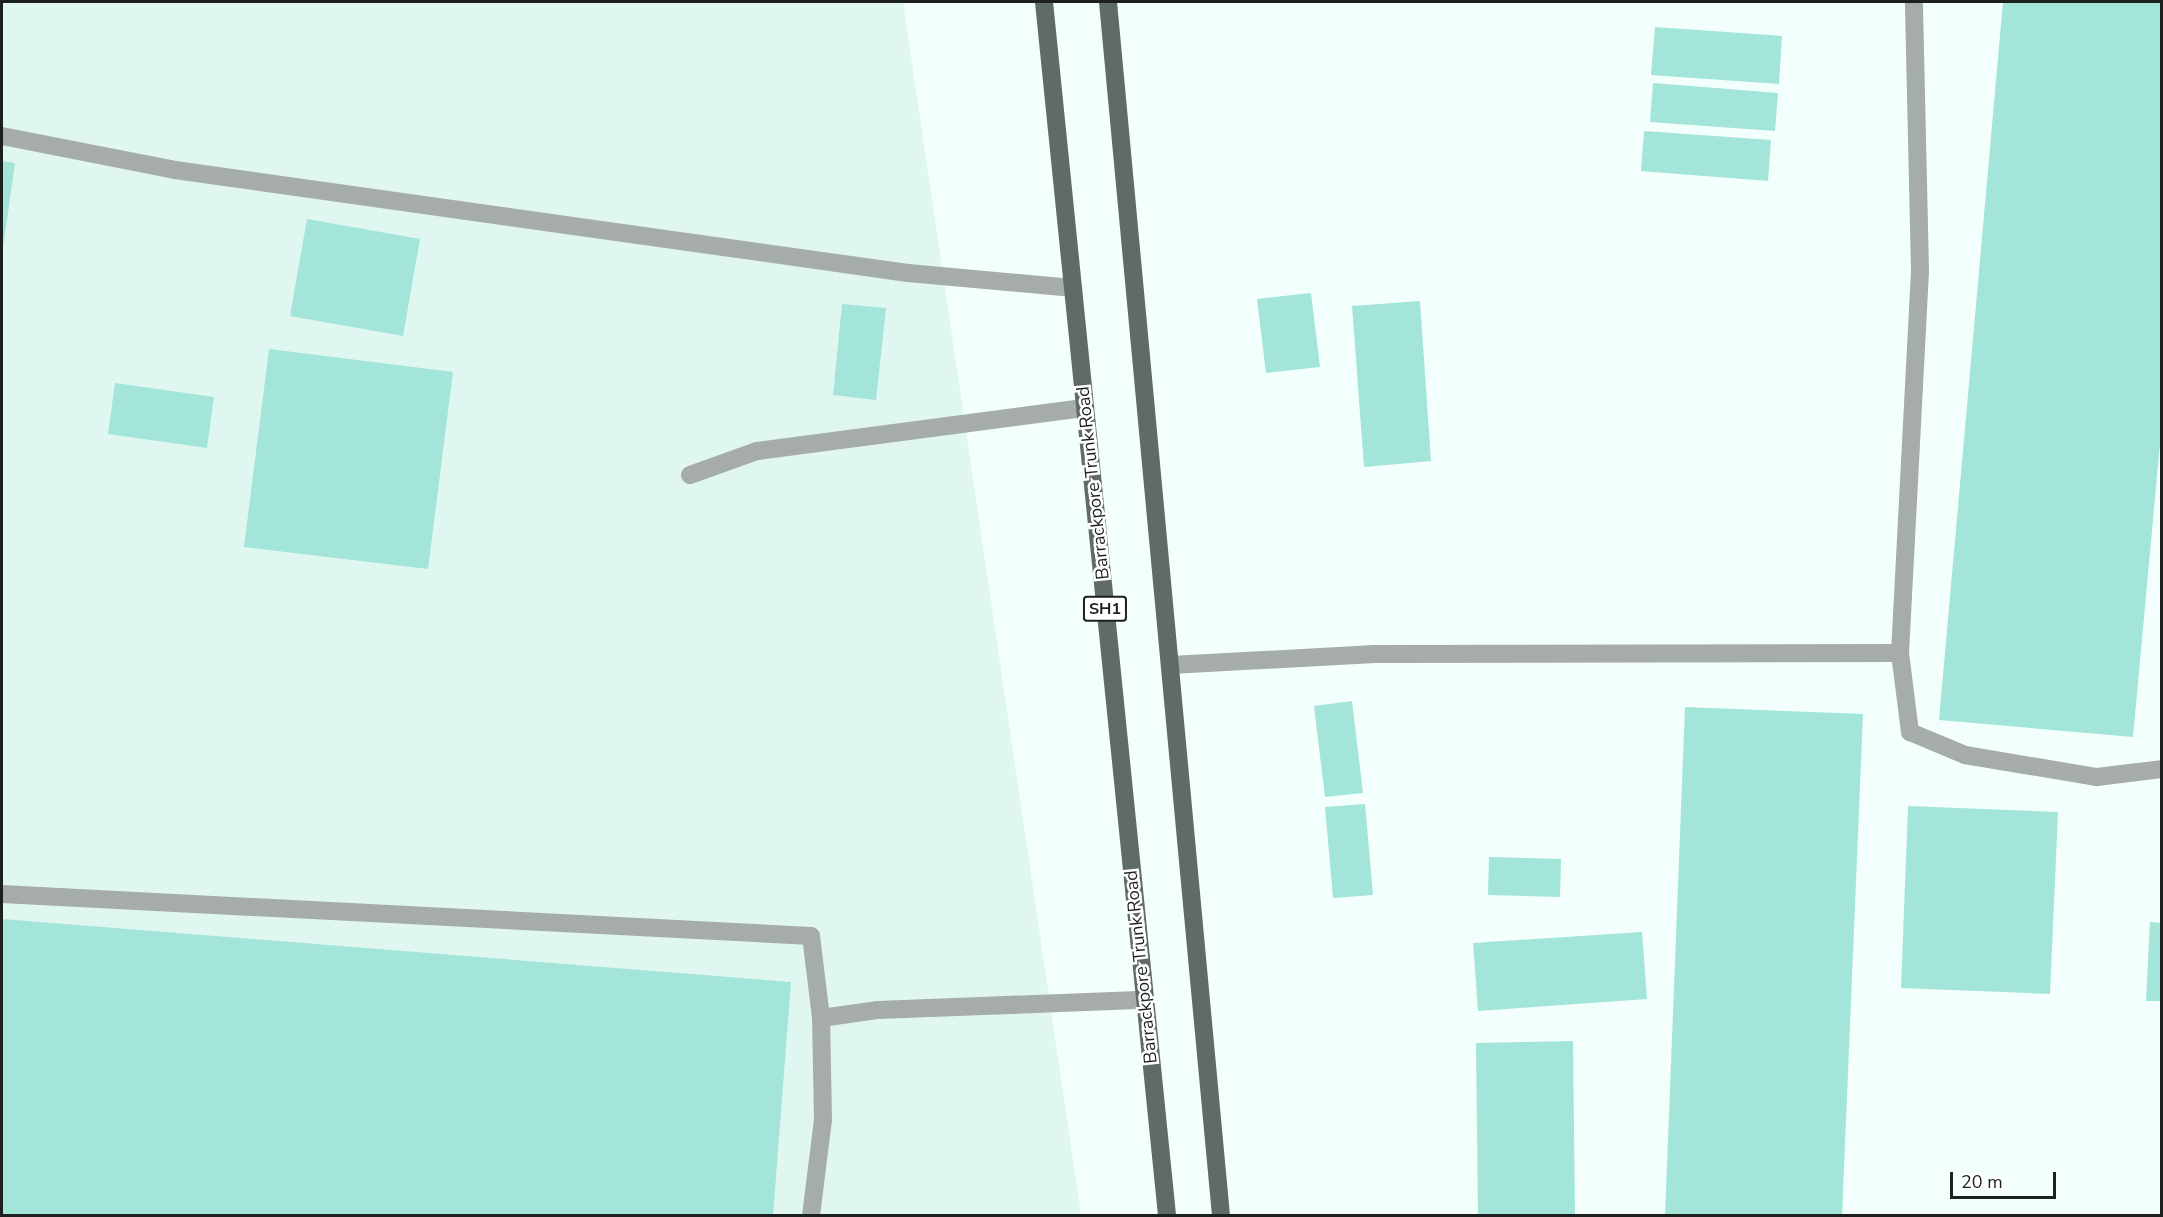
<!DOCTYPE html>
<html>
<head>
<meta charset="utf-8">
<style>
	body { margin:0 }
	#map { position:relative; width:2163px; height:1217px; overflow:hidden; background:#f2fffc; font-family:"Nunito Sans",sans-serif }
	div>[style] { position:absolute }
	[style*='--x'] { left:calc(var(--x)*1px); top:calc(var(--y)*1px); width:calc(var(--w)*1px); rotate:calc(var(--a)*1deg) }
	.built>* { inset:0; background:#e0f6f1 }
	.building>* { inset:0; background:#a3e5d9 }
	.minor>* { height:18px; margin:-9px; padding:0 9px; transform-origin:9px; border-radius:9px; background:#a6acaa }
	.major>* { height:18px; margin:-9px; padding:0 9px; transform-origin:9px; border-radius:9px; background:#606a68 }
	span { translate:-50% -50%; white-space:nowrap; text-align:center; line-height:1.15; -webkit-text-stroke:5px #fff; paint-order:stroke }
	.shield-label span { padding:2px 4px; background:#fff; border:2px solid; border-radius:4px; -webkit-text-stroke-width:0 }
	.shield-label { font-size:16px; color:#1c201f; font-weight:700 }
	.street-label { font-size:18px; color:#1c201f }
	.frame { position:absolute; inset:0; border:3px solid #1c201f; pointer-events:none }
	.scale { position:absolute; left:1950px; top:1172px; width:106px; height:27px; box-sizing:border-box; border:3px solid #1c201f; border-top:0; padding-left:8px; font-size:18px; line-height:21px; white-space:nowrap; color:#1c201f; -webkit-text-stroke:4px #fff; paint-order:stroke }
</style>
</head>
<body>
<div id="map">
	<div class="built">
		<i style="clip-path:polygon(2px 2px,903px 2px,1081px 1215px,2px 1216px)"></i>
	</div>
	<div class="building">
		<i style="clip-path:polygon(2003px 2px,2162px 2px,2162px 422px,2133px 737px,1939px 720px)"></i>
		<i style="clip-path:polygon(1655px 27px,1782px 36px,1779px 84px,1651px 75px)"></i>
		<i style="clip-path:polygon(1653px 83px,1778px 93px,1775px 131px,1650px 122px)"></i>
		<i style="clip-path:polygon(1644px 131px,1771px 140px,1768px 181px,1641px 171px)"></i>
		<i style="clip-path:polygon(2px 161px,15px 163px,3px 248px,2px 248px)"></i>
		<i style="clip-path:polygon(307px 219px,420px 239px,403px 336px,290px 316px)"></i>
		<i style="clip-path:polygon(1311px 293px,1320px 367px,1266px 373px,1257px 299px)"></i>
		<i style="clip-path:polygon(1420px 301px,1431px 461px,1364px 467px,1352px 306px)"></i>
		<i style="clip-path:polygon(842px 304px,886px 308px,876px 400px,833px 395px)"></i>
		<i style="clip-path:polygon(269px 349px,453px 372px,428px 569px,244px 547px)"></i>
		<i style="clip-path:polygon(115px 383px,214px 397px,207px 448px,108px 434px)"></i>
		<i style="clip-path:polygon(1352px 701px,1363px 793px,1325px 797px,1314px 706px)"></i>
		<i style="clip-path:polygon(1685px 707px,1863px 714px,1842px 1216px,1665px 1216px)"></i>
		<i style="clip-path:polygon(1365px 804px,1373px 895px,1333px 898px,1325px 807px)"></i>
		<i style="clip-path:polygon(1908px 806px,2058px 812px,2050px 994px,1901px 988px)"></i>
		<i style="clip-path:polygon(1489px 857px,1561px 859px,1560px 897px,1488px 895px)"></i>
		<i style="clip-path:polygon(2px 919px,791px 982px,773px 1216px,2px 1216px)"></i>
		<i style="clip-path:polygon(2150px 922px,2162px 923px,2162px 1001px,2146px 1001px)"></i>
		<i style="clip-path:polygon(1642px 932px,1647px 999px,1478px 1011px,1473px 943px)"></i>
		<i style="clip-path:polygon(1573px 1041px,1575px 1216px,1478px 1216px,1476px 1043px)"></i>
	</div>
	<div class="minor">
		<i style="--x:2;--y:136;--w:176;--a:11.1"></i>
		<i style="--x:175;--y:170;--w:740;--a:8"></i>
		<i style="--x:908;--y:273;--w:166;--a:5.2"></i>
		<i style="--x:690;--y:475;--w:71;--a:-19.7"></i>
		<i style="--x:757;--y:451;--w:331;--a:-7.5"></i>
		<i style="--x:1900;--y:653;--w:80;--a:82.8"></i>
		<i style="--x:1910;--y:732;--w:60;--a:22.7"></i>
		<i style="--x:1965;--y:755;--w:134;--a:9.5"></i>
		<i style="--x:2097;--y:777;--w:65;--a:-7"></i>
		<i style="--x:1171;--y:665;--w:204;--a:-3.1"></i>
		<i style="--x:1375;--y:654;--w:525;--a:-0.11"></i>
		<i style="--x:1900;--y:653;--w:383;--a:-87"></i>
		<i style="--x:1920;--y:271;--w:269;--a:-91.3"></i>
		<i style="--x:2;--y:894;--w:810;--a:2.97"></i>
		<i style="--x:811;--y:936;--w:83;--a:83"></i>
		<i style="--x:811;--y:1216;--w:97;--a:-82.9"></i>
		<i style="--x:823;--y:1120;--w:102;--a:-91.1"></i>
		<i style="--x:821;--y:1018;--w:58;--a:-8"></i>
		<i style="--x:878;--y:1010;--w:266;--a:-2.2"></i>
	</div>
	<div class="major">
		<i style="--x:1044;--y:2;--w:1220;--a:84.21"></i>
		<i style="--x:1108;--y:2;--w:1219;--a:84.68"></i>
	</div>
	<div class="shield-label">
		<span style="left:1105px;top:609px">SH1</span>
	</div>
	<div class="street-label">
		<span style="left:1093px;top:483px;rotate:-96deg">Barrackpore Trunk Road</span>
		<span style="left:1141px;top:967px;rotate:-96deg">Barrackpore Trunk Road</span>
	</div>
	<div class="frame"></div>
	<div class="scale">20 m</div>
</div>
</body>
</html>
